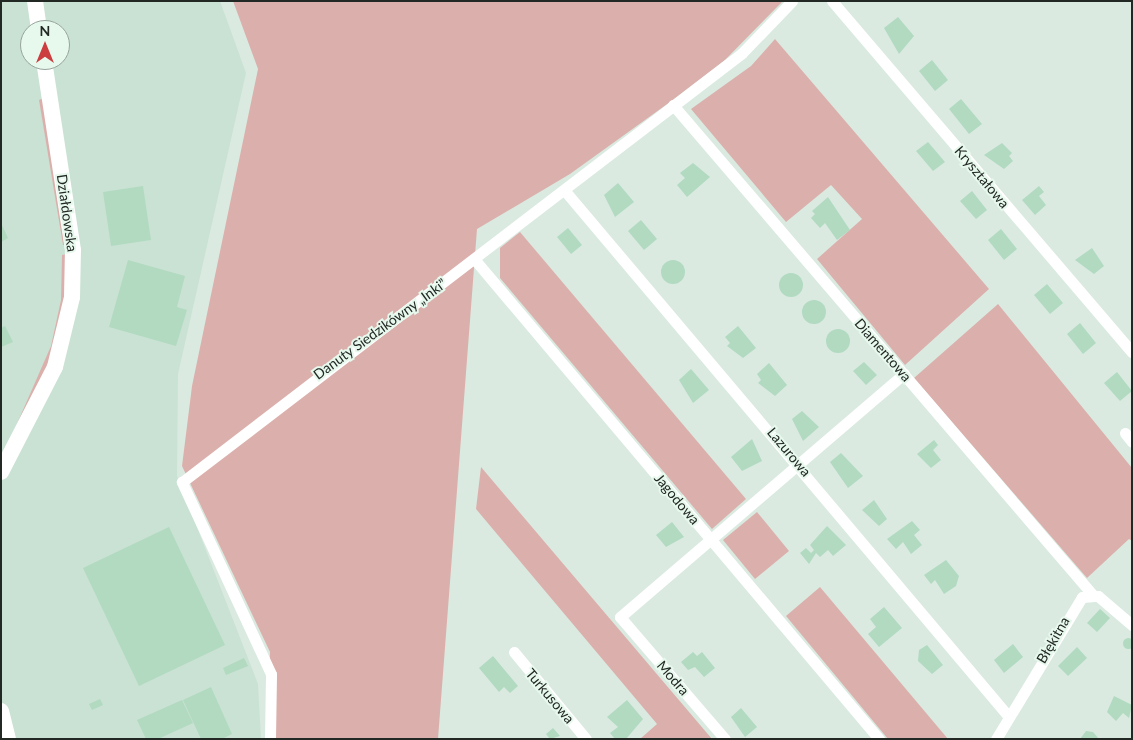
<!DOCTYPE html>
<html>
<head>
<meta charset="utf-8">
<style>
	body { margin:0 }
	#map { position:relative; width:1133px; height:740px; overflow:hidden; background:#daeae0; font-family:Lato,sans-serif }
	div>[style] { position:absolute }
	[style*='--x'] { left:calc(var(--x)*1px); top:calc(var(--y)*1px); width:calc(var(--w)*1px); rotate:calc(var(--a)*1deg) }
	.built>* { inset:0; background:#cae2d3 }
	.green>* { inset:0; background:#dbb0ac }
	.building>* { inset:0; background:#b1dac1 }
	.round { border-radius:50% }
	.street>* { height:11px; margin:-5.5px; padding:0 5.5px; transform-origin:5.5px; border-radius:5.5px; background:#fff }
	.secondary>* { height:16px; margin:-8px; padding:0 8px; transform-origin:8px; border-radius:8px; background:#fff }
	span { translate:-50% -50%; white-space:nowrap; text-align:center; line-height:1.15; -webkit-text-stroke:4px #e7f8ed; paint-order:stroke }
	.street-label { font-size:14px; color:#222824 }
	.frame { position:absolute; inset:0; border:2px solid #222824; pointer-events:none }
	.north { position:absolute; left:20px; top:20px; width:50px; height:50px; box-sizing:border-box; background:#e7f8ed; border:1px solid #98a59d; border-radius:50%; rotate:0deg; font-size:14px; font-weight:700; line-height:20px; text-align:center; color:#222824 }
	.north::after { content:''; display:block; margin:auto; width:18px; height:22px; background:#cc3d3f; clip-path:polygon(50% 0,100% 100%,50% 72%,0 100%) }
</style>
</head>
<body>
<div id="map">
	<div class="built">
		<i style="clip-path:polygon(evenodd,1px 1px,220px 1px,246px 73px,178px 374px,177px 476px,258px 684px,261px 739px,1px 739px,1px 1px,30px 30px,60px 30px,60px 60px,30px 60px,30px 30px)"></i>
	</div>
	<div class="green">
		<i style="clip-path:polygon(233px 1px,783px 1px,725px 60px,670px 102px,570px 174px,477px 229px,438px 739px,267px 739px,270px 652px,182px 466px,192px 386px,258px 69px)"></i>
		<i style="clip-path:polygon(775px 39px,989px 289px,905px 365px,817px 259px,862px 219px,831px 185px,786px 222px,691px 109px,751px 66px)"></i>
		<i style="clip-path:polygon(44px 98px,67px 245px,63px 245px,39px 100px)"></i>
		<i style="clip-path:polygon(520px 232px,746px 499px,712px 529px,500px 278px,500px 248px)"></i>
		<i style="clip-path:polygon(67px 254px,67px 295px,54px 354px,16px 426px,51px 346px,61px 300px,62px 255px)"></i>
		<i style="clip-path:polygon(998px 304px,1132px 468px,1132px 541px,1129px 539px,1087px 578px,914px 378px)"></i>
		<i style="clip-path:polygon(481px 467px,712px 739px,640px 739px,657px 724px,476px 509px)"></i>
		<i style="clip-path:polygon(757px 512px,789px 551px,755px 579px,723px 540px)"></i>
		<i style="clip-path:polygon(820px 587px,948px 739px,888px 739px,786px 616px)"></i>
	</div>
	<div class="building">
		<i style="clip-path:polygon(898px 17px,914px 36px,899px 54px,884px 28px)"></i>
		<i style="clip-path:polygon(932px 60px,948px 80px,935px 91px,919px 71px)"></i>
		<i style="clip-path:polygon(961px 99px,982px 124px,969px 134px,949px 109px)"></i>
		<i style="clip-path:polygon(928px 142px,945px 162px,933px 171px,916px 151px)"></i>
		<i style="clip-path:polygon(1002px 143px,1012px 153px,1009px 156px,1013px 161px,1004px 169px,984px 155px)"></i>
		<i style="clip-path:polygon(693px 163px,710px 177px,687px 197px,677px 185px,685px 178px,680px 173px)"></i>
		<i style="clip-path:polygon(618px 183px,634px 202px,615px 217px,604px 195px)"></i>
		<i style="clip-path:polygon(143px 186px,151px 240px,111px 246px,103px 192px)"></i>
		<i style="clip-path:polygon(1039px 186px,1044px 192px,1039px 196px,1046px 205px,1035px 215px,1022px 200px)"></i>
		<i style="clip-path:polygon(972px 191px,987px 210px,976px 219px,960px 201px)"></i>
		<i style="clip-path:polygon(828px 197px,850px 230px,837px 240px,825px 223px,820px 228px,811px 218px,815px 214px,812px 211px)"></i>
		<i style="clip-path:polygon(641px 220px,657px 239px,644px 250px,628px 231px)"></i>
		<i style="clip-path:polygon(1px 223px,8px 238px,1px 242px)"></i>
		<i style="clip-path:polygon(568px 228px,582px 245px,571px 254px,557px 237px)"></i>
		<i style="clip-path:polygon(1001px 229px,1017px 249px,1004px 260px,988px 240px)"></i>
		<i style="clip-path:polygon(1092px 248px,1104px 266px,1094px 274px,1075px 260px)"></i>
		<i style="clip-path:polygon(128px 260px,185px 276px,177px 307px,187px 310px,176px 346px,109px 327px)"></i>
		<i class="round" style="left:661px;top:260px;width:24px;height:24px"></i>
		<i class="round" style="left:779px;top:273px;width:24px;height:24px"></i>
		<i style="clip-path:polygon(1047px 284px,1063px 303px,1050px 314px,1034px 295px)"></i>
		<i class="round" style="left:802px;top:300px;width:24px;height:24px"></i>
		<i style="clip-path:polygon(1080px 323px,1096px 343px,1083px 354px,1067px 334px)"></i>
		<i style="clip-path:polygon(5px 326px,13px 342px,1px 347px,1px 328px)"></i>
		<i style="clip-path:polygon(738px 326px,756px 348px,743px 358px,727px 346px,730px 343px,725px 337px)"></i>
		<i class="round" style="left:826px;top:329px;width:24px;height:24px"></i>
		<i style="clip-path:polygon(864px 362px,877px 375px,866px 385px,853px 371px)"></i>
		<i style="clip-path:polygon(769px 363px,787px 385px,775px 396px,758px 383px,761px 380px,757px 374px)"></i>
		<i style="clip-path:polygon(691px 369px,709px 390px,693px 403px,679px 380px)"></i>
		<i style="clip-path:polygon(1117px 372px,1132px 391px,1120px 401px,1104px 383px)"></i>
		<i style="clip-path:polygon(802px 411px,819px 427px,803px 441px,792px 419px)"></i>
		<i style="clip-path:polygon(752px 439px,762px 461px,742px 471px,731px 457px)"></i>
		<i style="clip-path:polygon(934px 440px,938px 445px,933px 450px,941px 460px,931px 468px,917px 454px)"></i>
		<i style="clip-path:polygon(841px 453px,863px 476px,848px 488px,830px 462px)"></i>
		<i style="clip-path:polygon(874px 500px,887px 519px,879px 526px,862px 510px)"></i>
		<i style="clip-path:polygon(912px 521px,920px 530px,914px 535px,922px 545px,911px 554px,903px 542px,896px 549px,887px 539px)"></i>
		<i style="clip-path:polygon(672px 522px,684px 537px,666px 547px,656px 535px)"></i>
		<i style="clip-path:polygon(827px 526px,846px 545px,833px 556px,828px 550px,820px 557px,816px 553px,809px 564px,800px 553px,806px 548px,811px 553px,814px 550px,810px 545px)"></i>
		<i style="clip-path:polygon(169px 527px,225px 645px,139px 686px,83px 568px)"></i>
		<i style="clip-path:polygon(946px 560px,959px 576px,956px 586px,944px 594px,935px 580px,931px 584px,924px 575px)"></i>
		<i style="clip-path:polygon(884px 607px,902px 628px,879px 647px,868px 634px,876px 627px,870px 619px)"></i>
		<i style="clip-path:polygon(1100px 609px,1110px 618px,1097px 632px,1087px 623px)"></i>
		<i class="round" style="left:1122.5px;top:637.5px;width:11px;height:11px"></i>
		<i style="clip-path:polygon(1013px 644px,1023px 657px,1004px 673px,994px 660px)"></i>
		<i style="clip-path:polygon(927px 645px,943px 665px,932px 674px,918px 661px,919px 650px)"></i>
		<i style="clip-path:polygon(1077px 647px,1087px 658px,1068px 676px,1058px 666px)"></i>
		<i style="clip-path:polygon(693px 652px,697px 656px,702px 652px,715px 668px,704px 677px,695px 667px,688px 670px,681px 662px)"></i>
		<i style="clip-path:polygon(493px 656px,518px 686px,510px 693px,504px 687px,499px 692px,479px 668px)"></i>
		<i style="clip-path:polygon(244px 658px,248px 666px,226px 675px,223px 668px)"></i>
		<i style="clip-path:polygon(211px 687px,232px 734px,222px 739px,201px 739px,183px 700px)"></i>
		<i style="clip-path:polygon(1114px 696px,1132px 705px,1129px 718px,1123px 713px,1116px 721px,1107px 712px)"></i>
		<i style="clip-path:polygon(100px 699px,103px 705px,92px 710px,89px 704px)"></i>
		<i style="clip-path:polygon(182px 700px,193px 723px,158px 739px,146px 739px,137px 720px)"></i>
		<i style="clip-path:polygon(627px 700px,643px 719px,626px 739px,615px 739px,610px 733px,618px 727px,607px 717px)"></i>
		<i style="clip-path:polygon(741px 708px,757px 727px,745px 737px,731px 717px)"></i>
		<i style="clip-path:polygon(553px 728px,560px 736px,550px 739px,546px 734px)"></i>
		<i style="clip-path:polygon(1086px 731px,1093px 732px,1099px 739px,1080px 739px)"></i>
	</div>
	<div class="street">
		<i style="--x:832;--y:1;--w:462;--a:49.5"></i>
		<i style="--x:673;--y:105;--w:644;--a:49.41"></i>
		<i style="--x:565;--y:191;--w:688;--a:49.83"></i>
		<i style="--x:475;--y:260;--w:627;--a:49.85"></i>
		<i style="--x:1125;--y:433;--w:11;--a:52"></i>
		<i style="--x:514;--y:652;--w:113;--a:50.4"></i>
		<i style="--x:270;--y:739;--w:65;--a:-89.1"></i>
		<i style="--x:271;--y:674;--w:212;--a:-114.9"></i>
		<i style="--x:182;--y:482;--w:705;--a:-37.45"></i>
		<i style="--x:742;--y:53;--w:72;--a:-46.1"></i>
		<i style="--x:725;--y:739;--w:161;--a:-130.7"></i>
		<i style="--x:620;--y:617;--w:374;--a:-40.6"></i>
		<i style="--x:996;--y:739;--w:166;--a:-58.8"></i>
		<i style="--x:1082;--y:597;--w:16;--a:-4"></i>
		<i style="--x:1098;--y:596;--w:45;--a:40.5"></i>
	</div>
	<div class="secondary">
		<i style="--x:35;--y:1;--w:29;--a:82"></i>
		<i style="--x:1;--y:472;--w:118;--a:-62.8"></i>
		<i style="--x:55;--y:367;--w:72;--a:-76.3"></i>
		<i style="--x:72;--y:297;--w:47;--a:-88.8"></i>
		<i style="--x:73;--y:250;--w:192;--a:-98.7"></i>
		<i style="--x:1;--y:711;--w:29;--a:76"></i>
	</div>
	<div class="street-label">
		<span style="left:982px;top:177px;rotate:50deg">Kryształowa</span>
		<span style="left:67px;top:213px;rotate:82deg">Działdowska</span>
		<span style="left:380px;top:329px;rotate:-36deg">Danuty Siedzikówny „Inki”</span>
		<span style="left:883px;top:350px;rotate:49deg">Diamentowa</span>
		<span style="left:789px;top:452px;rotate:50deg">Lazurowa</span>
		<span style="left:677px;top:499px;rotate:50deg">Jagodowa</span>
		<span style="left:1053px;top:640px;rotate:-60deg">Błękitna</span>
		<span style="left:673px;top:678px;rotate:49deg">Modra</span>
		<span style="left:550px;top:696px;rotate:50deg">Turkusowa</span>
	</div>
	<div class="frame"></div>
	<div class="north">N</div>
</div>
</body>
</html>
